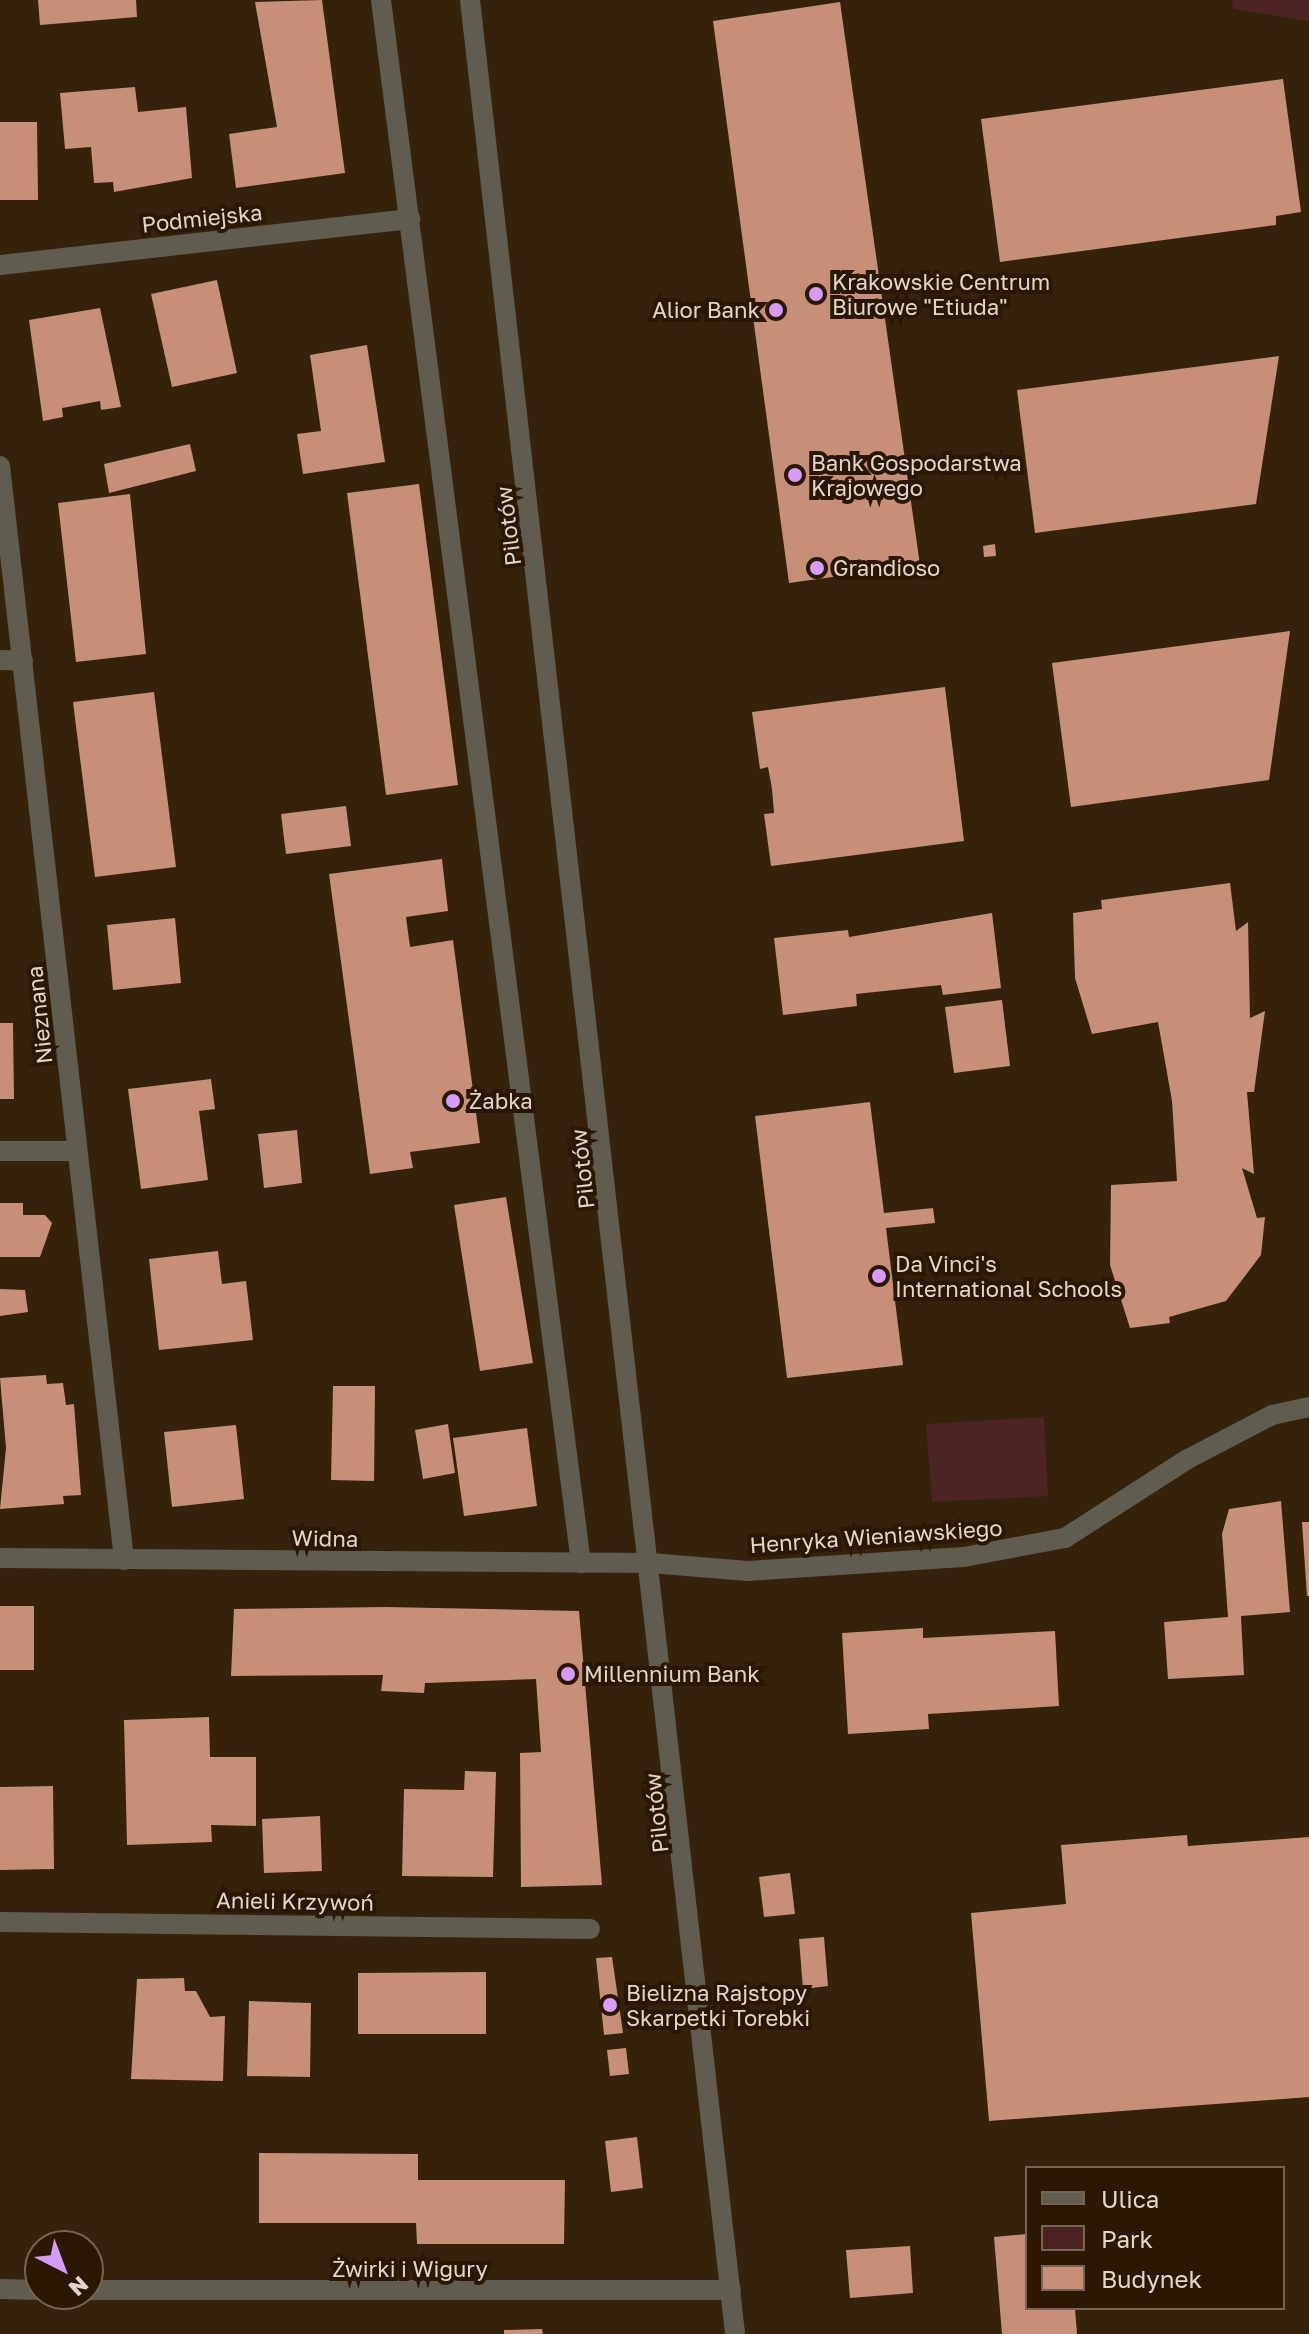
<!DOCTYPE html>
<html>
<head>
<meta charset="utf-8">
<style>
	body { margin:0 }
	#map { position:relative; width:1309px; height:2334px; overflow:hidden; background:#35220b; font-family:"Golos Text",sans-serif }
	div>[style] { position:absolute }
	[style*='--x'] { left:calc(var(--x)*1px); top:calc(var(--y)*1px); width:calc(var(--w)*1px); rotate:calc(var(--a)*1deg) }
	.green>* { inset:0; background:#4e2323 }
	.building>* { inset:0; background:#c78f77 }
	.minor>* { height:20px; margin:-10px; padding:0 10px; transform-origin:10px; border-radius:10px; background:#605c4f }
	.tertiary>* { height:20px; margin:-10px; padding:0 10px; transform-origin:10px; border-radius:10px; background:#605c4f }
	.dots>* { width:22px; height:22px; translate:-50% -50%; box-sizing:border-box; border:4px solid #2b1803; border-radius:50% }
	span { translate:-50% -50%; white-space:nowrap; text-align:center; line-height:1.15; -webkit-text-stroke:8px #2b1803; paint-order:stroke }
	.street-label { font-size:22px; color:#e3d6c9 }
	.poi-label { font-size:22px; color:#e3d6c9 }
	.left { translate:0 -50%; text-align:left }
	.right { translate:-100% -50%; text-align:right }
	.legend { position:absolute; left:1025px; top:2166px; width:260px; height:144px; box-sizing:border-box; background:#2b1803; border:2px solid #756452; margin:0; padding:10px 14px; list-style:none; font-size:24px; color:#e3d6c9 }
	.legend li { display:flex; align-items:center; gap:16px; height:40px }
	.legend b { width:40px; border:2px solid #756452 }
	.north { position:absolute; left:24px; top:2230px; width:80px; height:80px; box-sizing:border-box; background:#2b1803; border:2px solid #756452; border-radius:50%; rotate:138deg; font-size:22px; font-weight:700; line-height:32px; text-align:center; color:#e3d6c9 }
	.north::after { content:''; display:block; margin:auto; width:28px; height:36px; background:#d69bfa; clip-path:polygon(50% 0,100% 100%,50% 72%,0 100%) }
</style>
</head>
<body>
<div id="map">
	<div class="green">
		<i style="clip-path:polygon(1232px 0,1309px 0,1309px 21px,1233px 9px)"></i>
		<i style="clip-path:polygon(1044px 1417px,1048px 1496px,932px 1502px,926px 1424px)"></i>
	</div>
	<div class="building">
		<i style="clip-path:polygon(38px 0,136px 0,137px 17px,40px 25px)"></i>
		<i style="clip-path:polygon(322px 0,345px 173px,236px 188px,229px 134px,277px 127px,255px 2px)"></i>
		<i style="clip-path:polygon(840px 2px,920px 565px,789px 583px,713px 21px)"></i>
		<i style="clip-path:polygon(1283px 79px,1301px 212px,1276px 216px,1276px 225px,1000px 262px,981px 119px)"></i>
		<i style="clip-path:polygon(135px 87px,138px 112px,186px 107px,192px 178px,114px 192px,113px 182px,94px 183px,91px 147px,65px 149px,60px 93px)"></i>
		<i style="clip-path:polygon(0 122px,37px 122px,38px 200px,0 200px)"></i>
		<i style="clip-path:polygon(217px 280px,237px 373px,172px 387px,151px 294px)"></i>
		<i style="clip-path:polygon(100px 308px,121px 407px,101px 410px,100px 401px,62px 408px,63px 417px,43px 421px,29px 320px)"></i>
		<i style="clip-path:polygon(367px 345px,385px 462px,303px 474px,297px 434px,321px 431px,310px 355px)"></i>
		<i style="clip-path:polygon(1279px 356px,1256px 504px,1035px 533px,1017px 390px)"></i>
		<i style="clip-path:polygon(190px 444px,196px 471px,109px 493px,104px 464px)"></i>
		<i style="clip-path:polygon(419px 484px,458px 785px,386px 795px,347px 493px)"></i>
		<i style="clip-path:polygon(130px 494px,146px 654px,76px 662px,58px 503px)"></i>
		<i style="clip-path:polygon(995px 544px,996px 556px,984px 557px,983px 546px)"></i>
		<i style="clip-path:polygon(1290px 631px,1269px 780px,1071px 807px,1052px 663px)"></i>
		<i style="clip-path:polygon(945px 687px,964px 841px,771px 866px,764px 814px,774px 813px,772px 789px,768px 767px,760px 769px,752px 712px)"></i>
		<i style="clip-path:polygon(154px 692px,176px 867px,95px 877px,73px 702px)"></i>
		<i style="clip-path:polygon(346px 806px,351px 846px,286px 854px,281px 814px)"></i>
		<i style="clip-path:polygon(442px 859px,448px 911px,406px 917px,410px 947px,453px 940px,480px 1143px,410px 1152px,413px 1168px,370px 1174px,329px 874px)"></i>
		<i style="clip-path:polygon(1230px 883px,1236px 931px,1248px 922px,1250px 1018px,1265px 1011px,1254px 1092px,1247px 1092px,1254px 1174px,1242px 1168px,1257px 1218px,1265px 1217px,1261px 1255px,1226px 1301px,1169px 1317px,1170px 1323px,1130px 1328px,1110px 1265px,1111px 1185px,1177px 1181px,1172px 1101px,1158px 1022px,1092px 1034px,1075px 978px,1073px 913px,1102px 909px,1101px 900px)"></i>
		<i style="clip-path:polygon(992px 913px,1001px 988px,943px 995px,941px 985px,856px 994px,857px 1006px,783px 1015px,774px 938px,848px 930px,849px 937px)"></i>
		<i style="clip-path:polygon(175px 918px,181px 983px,113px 990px,107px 925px)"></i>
		<i style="clip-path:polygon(1002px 1000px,1010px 1066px,954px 1073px,945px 1007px)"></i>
		<i style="clip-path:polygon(0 1023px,13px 1023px,14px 1099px,0 1099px)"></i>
		<i style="clip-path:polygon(211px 1079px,215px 1109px,199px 1111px,208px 1180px,141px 1189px,128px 1089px)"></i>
		<i style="clip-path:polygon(870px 1102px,884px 1213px,933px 1208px,935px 1223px,886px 1228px,903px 1365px,787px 1378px,755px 1116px)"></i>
		<i style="clip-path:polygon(297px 1130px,302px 1183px,264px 1188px,258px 1134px)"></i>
		<i style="clip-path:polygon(506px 1197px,533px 1363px,480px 1371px,454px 1205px)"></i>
		<i style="clip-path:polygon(0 1203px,23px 1203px,23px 1215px,45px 1215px,52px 1223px,40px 1257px,0 1257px)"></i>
		<i style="clip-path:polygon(218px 1251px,222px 1284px,246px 1281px,253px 1340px,159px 1350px,149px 1259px)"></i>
		<i style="clip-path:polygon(0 1289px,25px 1290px,28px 1312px,0 1316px)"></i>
		<i style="clip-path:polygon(46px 1375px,47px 1384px,63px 1383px,66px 1405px,74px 1404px,81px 1495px,63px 1496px,64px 1504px,0 1509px,6px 1448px,0 1378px)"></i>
		<i style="clip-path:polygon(333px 1386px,375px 1386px,374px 1481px,331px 1480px)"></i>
		<i style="clip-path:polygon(448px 1424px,455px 1473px,423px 1479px,415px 1430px)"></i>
		<i style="clip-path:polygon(236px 1425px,244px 1499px,172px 1507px,164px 1432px)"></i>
		<i style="clip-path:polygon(527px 1428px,537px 1506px,464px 1516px,453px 1438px)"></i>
		<i style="clip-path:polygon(1281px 1501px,1290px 1612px,1241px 1616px,1244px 1675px,1168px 1679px,1164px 1622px,1228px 1617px,1222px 1534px,1229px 1509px)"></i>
		<i style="clip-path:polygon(1302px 1522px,1309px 1522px,1309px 1596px,1307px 1596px)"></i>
		<i style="clip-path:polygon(0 1606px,34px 1606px,34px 1670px,0 1670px)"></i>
		<i style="clip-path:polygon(386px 1607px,579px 1611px,602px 1885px,521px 1887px,520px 1753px,541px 1752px,536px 1679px,425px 1683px,424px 1693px,381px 1691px,383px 1675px,231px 1676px,234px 1609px)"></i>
		<i style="clip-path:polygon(923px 1628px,923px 1638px,1055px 1631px,1059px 1706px,928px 1714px,929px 1729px,848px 1734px,842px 1633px)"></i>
		<i style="clip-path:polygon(209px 1717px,210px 1757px,256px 1757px,256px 1826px,211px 1825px,212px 1842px,127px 1845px,124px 1720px)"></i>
		<i style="clip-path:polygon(465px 1771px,496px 1772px,493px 1877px,402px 1876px,404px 1789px,464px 1790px)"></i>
		<i style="clip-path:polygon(53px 1786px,54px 1869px,0 1870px,0 1787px)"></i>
		<i style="clip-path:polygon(320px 1816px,322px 1871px,264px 1873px,262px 1819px)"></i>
		<i style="clip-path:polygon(1187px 1835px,1188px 1846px,1309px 1837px,1309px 2097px,989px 2121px,971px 1913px,1066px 1904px,1061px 1845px)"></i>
		<i style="clip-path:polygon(790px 1873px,795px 1914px,764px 1917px,759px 1877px)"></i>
		<i style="clip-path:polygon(824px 1937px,828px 1986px,803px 1989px,799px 1939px)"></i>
		<i style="clip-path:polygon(612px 1957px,623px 2033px,604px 2035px,596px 1958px)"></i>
		<i style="clip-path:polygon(486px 1972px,486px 2034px,358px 2034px,358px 1973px)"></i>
		<i style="clip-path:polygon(184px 1978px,185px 1991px,196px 1991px,210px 2017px,225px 2016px,223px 2081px,131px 2079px,137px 1979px)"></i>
		<i style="clip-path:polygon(249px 2001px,311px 2003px,310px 2077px,247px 2076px)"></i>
		<i style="clip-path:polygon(626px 2048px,629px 2074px,610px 2076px,607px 2050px)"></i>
		<i style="clip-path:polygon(637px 2137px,643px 2188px,611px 2192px,605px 2141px)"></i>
		<i style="clip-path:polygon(259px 2153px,418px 2154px,418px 2180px,565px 2180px,564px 2244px,417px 2244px,416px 2223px,259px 2223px)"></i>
		<i style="clip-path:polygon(1027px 2234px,1027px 2308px,1075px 2308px,1077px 2334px,1002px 2334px,994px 2237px)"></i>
		<i style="clip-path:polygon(910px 2246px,913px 2293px,850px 2298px,846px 2250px)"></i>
		<i style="clip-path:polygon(542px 2329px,543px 2334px,504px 2334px,504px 2330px)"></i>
	</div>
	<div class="minor">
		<i style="--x:381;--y:0;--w:1576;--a:82.71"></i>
		<i style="--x:0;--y:265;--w:413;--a:-6.4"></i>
		<i style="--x:0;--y:466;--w:1101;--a:83.53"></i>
		<i style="--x:0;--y:660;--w:23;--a:2"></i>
		<i style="--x:0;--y:1151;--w:77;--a:0"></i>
		<i style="--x:0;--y:1558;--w:650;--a:0.44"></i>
		<i style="--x:650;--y:1563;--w:98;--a:4.7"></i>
		<i style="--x:748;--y:1571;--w:216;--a:-3.7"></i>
		<i style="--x:964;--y:1557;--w:103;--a:-10.7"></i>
		<i style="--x:1065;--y:1538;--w:144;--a:-32.8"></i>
		<i style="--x:1186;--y:1460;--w:97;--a:-27.6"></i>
		<i style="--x:1272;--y:1415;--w:38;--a:-12"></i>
		<i style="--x:0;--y:1922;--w:590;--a:0.68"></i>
		<i style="--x:0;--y:2289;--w:40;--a:1.4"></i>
		<i style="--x:88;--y:2290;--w:643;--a:0"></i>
	</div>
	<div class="tertiary">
		<i style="--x:470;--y:0;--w:2349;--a:83.52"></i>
	</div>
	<div class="dots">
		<i style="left:816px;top:294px;background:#d69bfa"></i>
		<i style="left:776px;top:310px;background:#d69bfa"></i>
		<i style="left:795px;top:475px;background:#d69bfa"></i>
		<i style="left:817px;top:568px;background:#d69bfa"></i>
		<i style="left:453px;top:1101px;background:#d69bfa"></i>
		<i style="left:879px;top:1276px;background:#d69bfa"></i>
		<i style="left:568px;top:1674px;background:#d69bfa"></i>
		<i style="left:610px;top:2005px;background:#d69bfa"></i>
	</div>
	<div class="street-label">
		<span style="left:202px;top:218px;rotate:-6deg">Podmiejska</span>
		<span style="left:508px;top:526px;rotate:-97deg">Pilotów</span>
		<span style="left:39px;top:1015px;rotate:-96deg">Nieznana</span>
		<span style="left:582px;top:1169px;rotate:-96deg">Pilotów</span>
		<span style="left:876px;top:1536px;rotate:-4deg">Henryka Wieniawskiego</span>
		<span style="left:325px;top:1538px;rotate:1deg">Widna</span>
		<span style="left:656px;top:1813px;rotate:-96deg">Pilotów</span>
		<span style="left:295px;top:1901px;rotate:1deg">Anieli Krzywoń</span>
		<span style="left:410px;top:2269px">Żwirki i Wigury</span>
	</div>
	<div class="poi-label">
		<span class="left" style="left:832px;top:294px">Krakowskie Centrum<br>Biurowe "Etiuda"</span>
		<span class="right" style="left:760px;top:310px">Alior Bank</span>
		<span class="left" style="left:811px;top:475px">Bank Gospodarstwa<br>Krajowego</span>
		<span class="left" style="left:833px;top:568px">Grandioso</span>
		<span class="left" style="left:469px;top:1101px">Żabka</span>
		<span class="left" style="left:895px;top:1276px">Da Vinci's<br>International Schools</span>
		<span class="left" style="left:584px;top:1674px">Millennium Bank</span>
		<span class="left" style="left:626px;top:2005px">Bielizna Rajstopy<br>Skarpetki Torebki</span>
	</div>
	<ul class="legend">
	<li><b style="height:10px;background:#605c4f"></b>Ulica</li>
	<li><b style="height:22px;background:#4e2323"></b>Park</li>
	<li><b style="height:22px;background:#c78f77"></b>Budynek</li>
	</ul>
	<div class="north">N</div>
</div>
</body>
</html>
